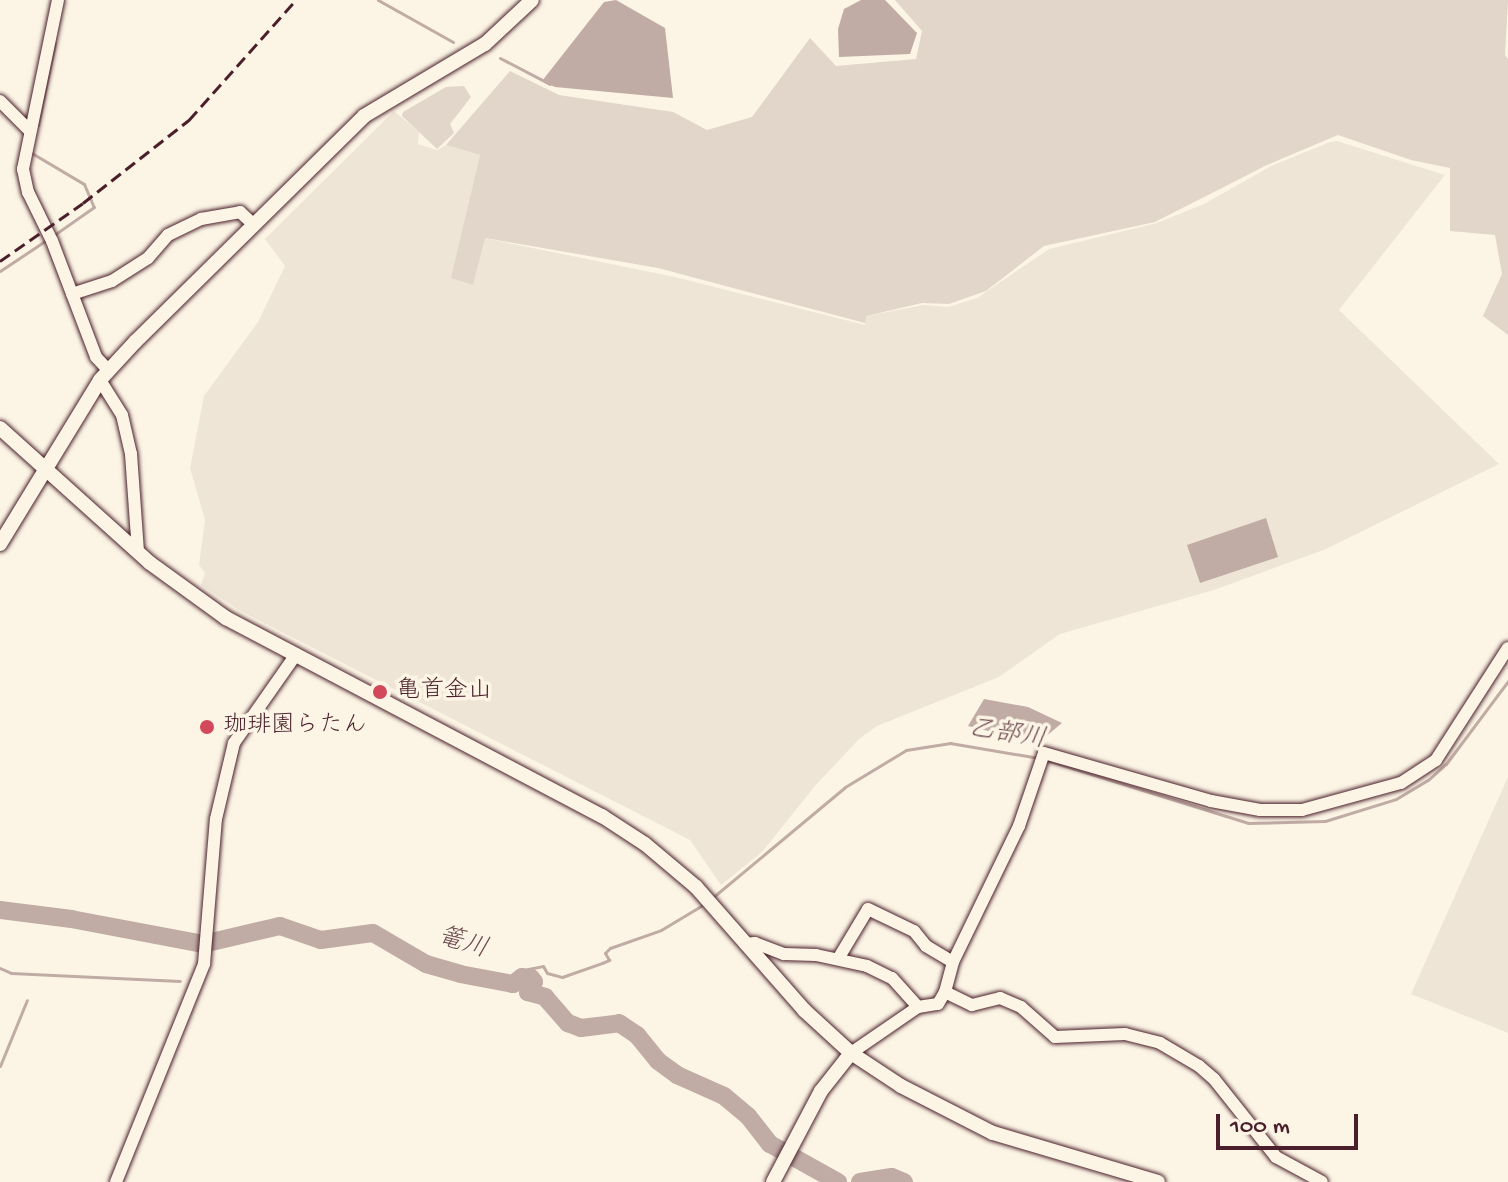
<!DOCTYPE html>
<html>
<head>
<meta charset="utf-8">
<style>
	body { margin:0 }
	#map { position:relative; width:1508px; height:1182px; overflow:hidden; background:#fcf5e5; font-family:"Gochi Hand","Klee One",sans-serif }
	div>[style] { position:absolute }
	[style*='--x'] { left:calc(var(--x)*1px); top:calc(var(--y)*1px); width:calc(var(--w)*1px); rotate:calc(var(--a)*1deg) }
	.built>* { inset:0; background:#eee5d7 }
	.green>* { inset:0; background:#e2d5ca }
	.water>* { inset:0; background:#c0aca5 }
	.stream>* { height:3px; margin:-1.5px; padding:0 1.5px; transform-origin:1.5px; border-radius:1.5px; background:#c0aca5 }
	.river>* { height:18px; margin:-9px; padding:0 9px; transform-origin:9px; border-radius:9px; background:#c0aca5 }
	.roads { filter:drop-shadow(0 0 2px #4a1f2b) drop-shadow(0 0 2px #4a1f2b) }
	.minor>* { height:12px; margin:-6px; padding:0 6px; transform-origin:6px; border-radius:6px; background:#fcf5e5 }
	.tertiary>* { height:14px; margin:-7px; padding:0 7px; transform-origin:7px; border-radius:7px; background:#fcf5e5 }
	.rail>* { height:3px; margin-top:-1.5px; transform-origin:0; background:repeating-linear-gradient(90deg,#4a1f2b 0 12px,transparent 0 18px) }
	.dots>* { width:22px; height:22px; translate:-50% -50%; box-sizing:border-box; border:4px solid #fcf5e5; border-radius:50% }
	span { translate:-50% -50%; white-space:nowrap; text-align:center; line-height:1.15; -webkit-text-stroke:7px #fcf5e5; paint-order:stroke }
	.poi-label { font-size:24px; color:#4a1f2b }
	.left { translate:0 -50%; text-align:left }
	.water-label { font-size:26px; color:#6d4950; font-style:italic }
	.scale { position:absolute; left:1216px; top:1114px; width:142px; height:36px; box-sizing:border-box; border:4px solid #4a1f2b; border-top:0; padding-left:10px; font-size:24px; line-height:28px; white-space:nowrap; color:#4a1f2b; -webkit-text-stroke:6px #fcf5e5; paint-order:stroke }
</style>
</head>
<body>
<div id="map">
	<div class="built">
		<i style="clip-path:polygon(394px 111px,419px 132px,418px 144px,437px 150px,446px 145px,480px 155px,452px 278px,484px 238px,675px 277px,865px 325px,865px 316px,924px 305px,948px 307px,977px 298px,1049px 249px,1157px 223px,1204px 204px,1271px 166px,1330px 142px,1337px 141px,1445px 175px,1339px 310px,1499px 464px,1326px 549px,1214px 590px,1060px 634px,999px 677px,877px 726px,859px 739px,815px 786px,762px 852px,721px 885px,690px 840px,239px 610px,201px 585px,205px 573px,199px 565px,205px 520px,190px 468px,204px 396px,258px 322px,285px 266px,265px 239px)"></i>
		<i style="clip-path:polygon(1508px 777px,1508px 1033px,1411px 994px)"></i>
	</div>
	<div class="green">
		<i style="clip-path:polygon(895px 0,1508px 0,1505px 55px,1508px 59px,1508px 335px,1483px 316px,1502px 274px,1495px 235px,1450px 231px,1450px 168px,1411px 160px,1338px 135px,1267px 165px,1155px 222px,1044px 246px,986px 291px,949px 304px,922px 303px,866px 316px,865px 323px,658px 268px,485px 238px,473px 285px,451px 278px,480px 155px,446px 145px,510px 71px,559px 95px,673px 112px,707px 130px,752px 117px,810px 38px,836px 66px,916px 59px,922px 31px)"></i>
		<i style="clip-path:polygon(464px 86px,471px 97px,450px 124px,454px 133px,437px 149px,402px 116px,403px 112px,446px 87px)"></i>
	</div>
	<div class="water">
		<i style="clip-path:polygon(616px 0,665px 28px,673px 98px,555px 87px,542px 81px,604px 2px)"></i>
		<i style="clip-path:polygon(861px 0,885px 0,917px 33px,910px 54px,839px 57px,838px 29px,844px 9px)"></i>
		<i style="clip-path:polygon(1266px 518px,1278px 557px,1200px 583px,1187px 545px)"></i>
		<i style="clip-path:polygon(984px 699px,1028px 707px,1062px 723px,1038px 743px,968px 726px)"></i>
	</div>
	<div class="stream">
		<i style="--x:378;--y:0;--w:86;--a:29.2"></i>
		<i style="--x:500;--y:58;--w:56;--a:27.5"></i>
		<i style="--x:38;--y:125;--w:84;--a:-78.3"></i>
		<i style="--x:30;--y:152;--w:63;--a:30.7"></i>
		<i style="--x:84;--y:184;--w:25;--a:67"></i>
		<i style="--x:94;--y:207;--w:49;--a:145"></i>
		<i style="--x:0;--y:271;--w:58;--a:-33.7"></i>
		<i style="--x:1046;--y:760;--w:212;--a:17.3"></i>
		<i style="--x:1248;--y:823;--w:77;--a:-1.5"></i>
		<i style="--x:1325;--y:821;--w:74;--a:-17.2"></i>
		<i style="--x:1396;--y:799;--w:37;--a:-31"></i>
		<i style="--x:1428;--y:780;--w:24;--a:-42"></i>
		<i style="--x:1446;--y:764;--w:104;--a:-53.2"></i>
		<i style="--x:712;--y:898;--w:173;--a:-39.8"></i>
		<i style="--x:845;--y:787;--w:71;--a:-31.2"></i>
		<i style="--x:906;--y:750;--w:45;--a:-9"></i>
		<i style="--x:950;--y:743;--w:90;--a:9.6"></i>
		<i style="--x:0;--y:968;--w:12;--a:24"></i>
		<i style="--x:11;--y:973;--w:169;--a:2.7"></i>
		<i style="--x:522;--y:977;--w:10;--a:-53"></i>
		<i style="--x:528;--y:969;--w:15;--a:-11"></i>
		<i style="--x:543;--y:966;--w:8;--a:60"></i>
		<i style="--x:547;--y:973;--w:16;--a:15"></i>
		<i style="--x:562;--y:977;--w:42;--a:-19.3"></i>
		<i style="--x:602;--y:963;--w:8;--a:-23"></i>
		<i style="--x:609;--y:960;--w:8;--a:-120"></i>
		<i style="--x:605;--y:953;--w:7;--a:-45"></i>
		<i style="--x:610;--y:948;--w:54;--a:-19.4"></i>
		<i style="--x:661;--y:930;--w:52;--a:-31"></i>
		<i style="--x:0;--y:1066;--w:71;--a:-67.8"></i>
	</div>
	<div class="river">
		<i style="--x:0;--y:910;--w:72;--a:7.2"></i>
		<i style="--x:71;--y:919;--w:134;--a:10.7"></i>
		<i style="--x:203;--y:944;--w:79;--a:-13.2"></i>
		<i style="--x:280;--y:926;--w:43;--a:18.9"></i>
		<i style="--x:321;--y:940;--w:52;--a:-7.7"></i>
		<i style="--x:373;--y:933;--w:61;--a:30.3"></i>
		<i style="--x:426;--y:964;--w:35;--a:16"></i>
		<i style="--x:460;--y:974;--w:54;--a:10.7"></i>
		<i style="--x:513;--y:984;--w:11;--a:-38"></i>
		<i style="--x:522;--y:977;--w:9;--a:6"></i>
		<i style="--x:531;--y:978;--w:5;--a:53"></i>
		<i style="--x:534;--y:982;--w:12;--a:121"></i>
		<i style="--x:528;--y:992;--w:18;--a:16"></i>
		<i style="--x:545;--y:997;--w:35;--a:49"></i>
		<i style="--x:568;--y:1023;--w:14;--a:21"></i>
		<i style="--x:581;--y:1028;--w:38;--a:-7"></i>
		<i style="--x:619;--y:1023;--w:22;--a:34"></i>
		<i style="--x:637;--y:1035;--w:33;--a:51"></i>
		<i style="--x:658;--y:1061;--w:24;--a:36"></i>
		<i style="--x:677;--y:1075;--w:51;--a:24.1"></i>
		<i style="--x:724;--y:1096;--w:31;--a:40"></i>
		<i style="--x:748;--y:1116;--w:36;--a:52"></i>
		<i style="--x:770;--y:1144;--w:78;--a:29.2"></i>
		<i style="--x:860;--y:1182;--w:32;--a:-9"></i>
		<i style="--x:892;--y:1177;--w:13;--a:23"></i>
	</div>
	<div class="roads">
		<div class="minor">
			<i style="--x:58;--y:0;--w:173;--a:101.7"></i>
			<i style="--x:23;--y:169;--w:24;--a:78"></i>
			<i style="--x:28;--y:192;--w:55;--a:63.9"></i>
			<i style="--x:52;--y:241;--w:124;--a:69.2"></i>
			<i style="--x:96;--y:357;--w:18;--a:47"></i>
			<i style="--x:0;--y:101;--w:42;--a:45"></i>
			<i style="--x:72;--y:294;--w:42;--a:-18"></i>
			<i style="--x:112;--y:281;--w:43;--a:-32.6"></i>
			<i style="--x:148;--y:258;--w:30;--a:-49"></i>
			<i style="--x:168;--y:235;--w:37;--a:-26"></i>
			<i style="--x:201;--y:219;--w:40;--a:-10"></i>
			<i style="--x:240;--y:212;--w:19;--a:43"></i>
			<i style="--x:100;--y:380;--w:41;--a:57.8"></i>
			<i style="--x:122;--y:415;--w:40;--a:77"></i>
			<i style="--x:131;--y:454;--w:97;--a:85.9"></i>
			<i style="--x:745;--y:944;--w:10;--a:-6"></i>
			<i style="--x:755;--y:943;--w:31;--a:21"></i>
			<i style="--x:784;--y:954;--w:32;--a:2"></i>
			<i style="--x:816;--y:955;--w:52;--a:12.2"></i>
			<i style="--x:867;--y:966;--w:28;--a:26"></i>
			<i style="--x:892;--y:978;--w:39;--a:48"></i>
			<i style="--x:838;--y:959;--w:58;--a:-59"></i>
			<i style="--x:868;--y:909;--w:51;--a:25.6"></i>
			<i style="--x:914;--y:931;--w:19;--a:51"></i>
			<i style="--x:926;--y:946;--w:31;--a:31"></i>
			<i style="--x:945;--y:992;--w:30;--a:26"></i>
			<i style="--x:972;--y:1005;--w:29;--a:-14"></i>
			<i style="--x:1000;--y:998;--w:23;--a:23"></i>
			<i style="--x:1021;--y:1007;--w:45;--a:41.4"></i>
			<i style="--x:1055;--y:1037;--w:70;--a:-2.5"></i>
			<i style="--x:1125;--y:1034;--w:36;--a:14"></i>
			<i style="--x:1160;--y:1043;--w:45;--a:30.5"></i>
			<i style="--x:1199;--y:1066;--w:20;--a:41"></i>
			<i style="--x:1214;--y:1079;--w:100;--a:51.5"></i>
			<i style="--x:1276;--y:1157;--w:52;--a:28.5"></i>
			<i style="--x:851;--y:1053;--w:81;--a:-34.5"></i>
			<i style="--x:918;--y:1007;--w:20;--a:-9"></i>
			<i style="--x:938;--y:1004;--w:14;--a:-60"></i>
			<i style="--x:945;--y:992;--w:31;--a:-75"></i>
			<i style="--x:953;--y:962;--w:151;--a:-64.1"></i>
			<i style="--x:1019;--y:826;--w:77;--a:-71.1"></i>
			<i style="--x:1044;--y:753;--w:174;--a:16"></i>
			<i style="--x:1211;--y:801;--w:50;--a:10.4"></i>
			<i style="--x:1260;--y:810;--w:42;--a:0"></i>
			<i style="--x:1302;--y:810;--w:103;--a:-15.3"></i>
			<i style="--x:1401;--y:783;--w:42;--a:-33.3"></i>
			<i style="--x:1436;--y:760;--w:133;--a:-57.3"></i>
			<i style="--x:116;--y:1182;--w:235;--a:-68"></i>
			<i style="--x:204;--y:964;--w:145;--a:-85.3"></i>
			<i style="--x:216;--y:819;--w:78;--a:-76.7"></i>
			<i style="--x:234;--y:743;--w:106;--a:-55"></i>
		</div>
		<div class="tertiary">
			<i style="--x:0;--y:428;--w:202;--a:42"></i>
			<i style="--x:150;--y:563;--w:94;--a:35.9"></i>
			<i style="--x:226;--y:618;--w:425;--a:27.8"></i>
			<i style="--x:602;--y:816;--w:51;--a:33.1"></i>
			<i style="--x:645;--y:844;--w:67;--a:40.1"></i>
			<i style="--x:696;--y:887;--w:164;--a:48.7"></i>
			<i style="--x:804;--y:1010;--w:64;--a:42.5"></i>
			<i style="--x:851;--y:1053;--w:60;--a:33.4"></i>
			<i style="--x:901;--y:1086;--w:103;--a:27.1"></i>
			<i style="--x:993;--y:1133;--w:172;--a:16.5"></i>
			<i style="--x:0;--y:544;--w:192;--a:-58.6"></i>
			<i style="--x:100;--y:380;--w:53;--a:-47.3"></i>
			<i style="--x:136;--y:341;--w:320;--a:-44.6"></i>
			<i style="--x:364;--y:116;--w:141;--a:-30.8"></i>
			<i style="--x:485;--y:44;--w:64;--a:-43.1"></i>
			<i style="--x:773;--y:1182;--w:103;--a:-62.2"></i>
			<i style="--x:821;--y:1091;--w:48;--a:-51.7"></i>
		</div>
	</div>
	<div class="rail">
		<i style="--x:0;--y:261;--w:101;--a:-34.9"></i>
		<i style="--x:83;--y:203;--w:135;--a:-38.1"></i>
		<i style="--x:189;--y:120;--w:161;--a:-48.3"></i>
	</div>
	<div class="dots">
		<i style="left:380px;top:692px;background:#d1495b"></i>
		<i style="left:207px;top:727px;background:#d1495b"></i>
	</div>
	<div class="poi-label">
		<span class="left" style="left:396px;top:692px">亀首金山</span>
		<span class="left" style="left:223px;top:727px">珈琲園らたん</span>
	</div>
	<div class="water-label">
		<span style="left:1007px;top:736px;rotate:9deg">乙部川</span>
		<span style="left:462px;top:945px;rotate:16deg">篭川</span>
	</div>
	<div class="scale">100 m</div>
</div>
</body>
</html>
